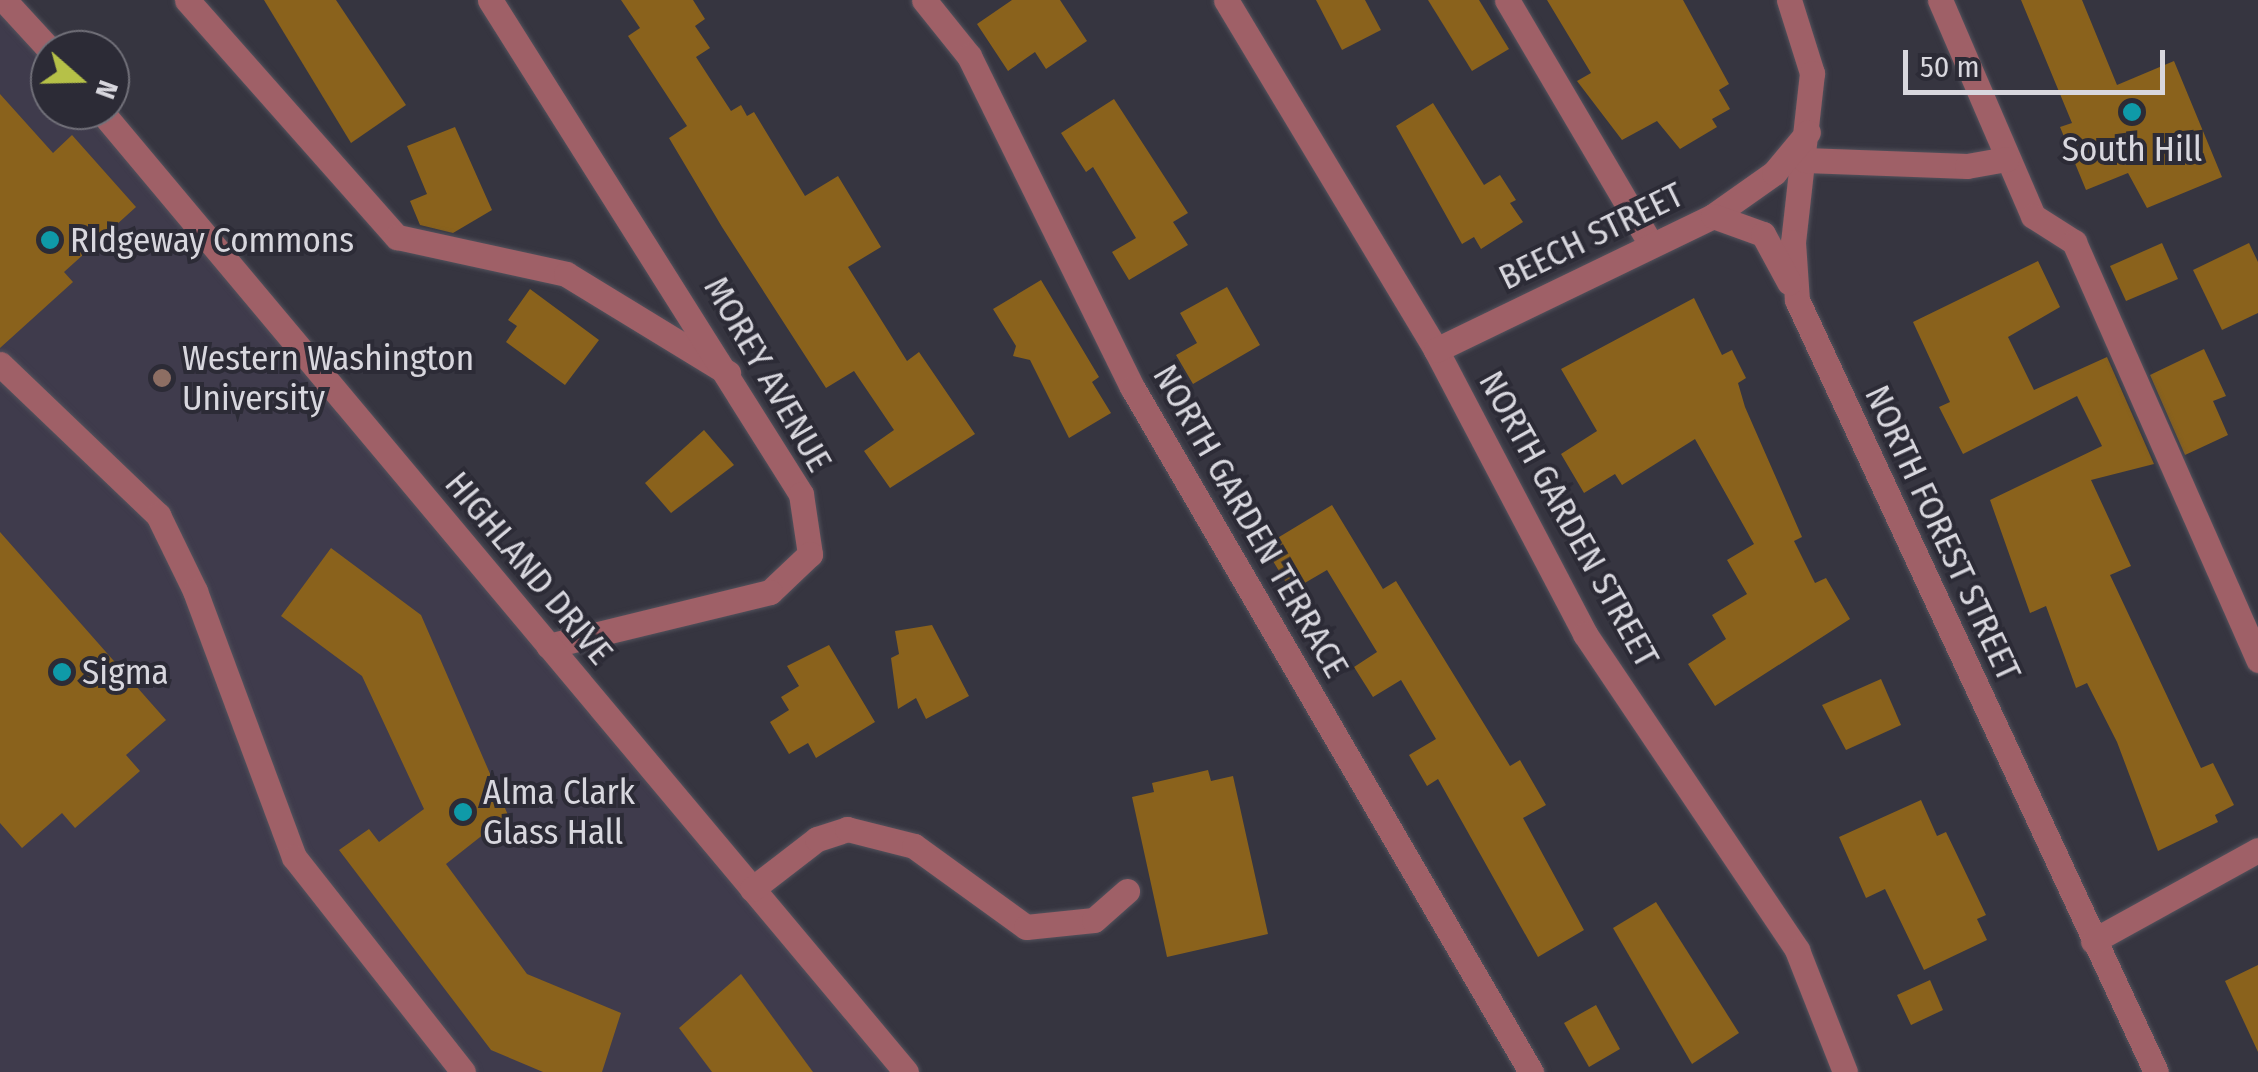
<!DOCTYPE html>
<html>
<head>
<meta charset="utf-8">
<style>
	body { margin:0 }
	#map { position:relative; width:2258px; height:1072px; overflow:hidden; background:#363540; font-family:"Fira Sans Condensed",sans-serif }
	div>[style] { position:absolute }
	[style*='--x'] { left:calc(var(--x)*1px); top:calc(var(--y)*1px); width:calc(var(--w)*1px); rotate:calc(var(--a)*1deg) }
	.education>* { inset:0; background:#3f3b4c }
	.building>* { inset:0; background:#8a621c }
	.roads { filter:drop-shadow(0 0 2px #53525c) drop-shadow(0 0 2px #53525c) }
	.minor>* { height:25px; margin:-12.5px; padding:0 12.5px; transform-origin:12.5px; border-radius:12.5px; background:#9f6067 }
	.dots>* { width:28px; height:28px; translate:-50% -50%; box-sizing:border-box; border:5px solid #2c2b36; border-radius:50% }
	span { translate:-50% -50%; white-space:nowrap; text-align:center; line-height:1.15; -webkit-text-stroke:8px #2c2b36; paint-order:stroke }
	.poi-label { font-size:35px; color:#d8d7de }
	.left { translate:0 -50%; text-align:left }
	.street-label { font-size:35px; color:#d8d7de }
	.north { position:absolute; left:30px; top:30px; width:100px; height:100px; box-sizing:border-box; background:#2c2b36; border:2px solid #717079; border-radius:50%; rotate:110deg; font-size:28px; font-weight:700; line-height:40px; text-align:center; color:#d8d7de }
	.north::after { content:''; display:block; margin:auto; width:35px; height:45px; background:#b6c148; clip-path:polygon(50% 0,100% 100%,50% 72%,0 100%) }
	.scale { position:absolute; left:1903px; top:50px; width:262px; height:45px; box-sizing:border-box; border:5px solid #d8d7de; border-top:0; padding-left:12px; font-size:30px; line-height:35px; white-space:nowrap; color:#d8d7de; -webkit-text-stroke:8px #2c2b36; paint-order:stroke }
</style>
</head>
<body>
<div id="map">
	<div class="education">
		<i style="clip-path:polygon(0 0,50px 50px,50px 110px,100px 110px,907px 1072px,0 1072px)"></i>
	</div>
	<div class="building">
		<i style="clip-path:polygon(264px 0,336px 0,406px 105px,351px 143px)"></i>
		<i style="clip-path:polygon(621px 0,693px 0,705px 19px,695px 26px,710px 48px,696px 57px,731px 111px,741px 105px,747px 116px,754px 112px,805px 196px,838px 176px,881px 247px,848px 267px,907px 361px,919px 352px,975px 434px,890px 488px,864px 451px,894px 430px,854px 371px,826px 388px,722px 227px,669px 138px,687px 126px,628px 36px,640px 28px)"></i>
		<i style="clip-path:polygon(1012px 0,1060px 0,1087px 41px,1046px 69px,1035px 52px,1008px 71px,977px 24px)"></i>
		<i style="clip-path:polygon(1316px 0,1365px 0,1381px 30px,1342px 50px)"></i>
		<i style="clip-path:polygon(1428px 0,1479px 0,1509px 49px,1472px 71px)"></i>
		<i style="clip-path:polygon(1547px 0,1683px 0,1729px 84px,1719px 90px,1730px 109px,1712px 119px,1717px 127px,1680px 149px,1657px 121px,1622px 140px,1577px 81px,1591px 73px)"></i>
		<i style="clip-path:polygon(2021px 0,2082px 0,2117px 85px,2174px 61px,2222px 177px,2147px 208px,2128px 173px,2086px 190px,2060px 127px,2072px 123px)"></i>
		<i style="clip-path:polygon(0 94px,53px 153px,72px 135px,136px 207px,64px 272px,73px 282px,0 348px)"></i>
		<i style="clip-path:polygon(1114px 99px,1188px 213px,1173px 222px,1188px 245px,1129px 280px,1112px 252px,1136px 238px,1093px 167px,1086px 172px,1061px 133px)"></i>
		<i style="clip-path:polygon(1433px 103px,1484px 185px,1500px 175px,1516px 200px,1510px 203px,1523px 222px,1481px 249px,1474px 237px,1462px 244px,1396px 126px)"></i>
		<i style="clip-path:polygon(455px 127px,492px 210px,453px 233px,420px 225px,410px 201px,427px 194px,407px 146px)"></i>
		<i style="clip-path:polygon(2162px 243px,2178px 279px,2126px 301px,2110px 266px)"></i>
		<i style="clip-path:polygon(2249px 243px,2258px 262px,2258px 313px,2222px 330px,2193px 270px)"></i>
		<i style="clip-path:polygon(2038px 261px,2060px 307px,2008px 337px,2034px 390px,2107px 357px,2154px 464px,2091px 480px,2131px 566px,2110px 575px,2201px 768px,2213px 763px,2234px 805px,2215px 815px,2218px 822px,2158px 851px,2117px 742px,2087px 683px,2076px 688px,2046px 606px,2030px 613px,1990px 500px,2102px 446px,2077px 396px,1963px 454px,1939px 407px,1950px 402px,1913px 322px)"></i>
		<i style="clip-path:polygon(1041px 280px,1099px 377px,1092px 382px,1111px 413px,1069px 438px,1030px 360px,1013px 356px,1016px 346px,993px 309px)"></i>
		<i style="clip-path:polygon(1227px 287px,1260px 345px,1193px 384px,1176px 355px,1197px 343px,1180px 313px)"></i>
		<i style="clip-path:polygon(530px 289px,599px 340px,565px 385px,506px 342px,517px 326px,508px 320px)"></i>
		<i style="clip-path:polygon(1694px 298px,1722px 355px,1732px 350px,1746px 378px,1738px 383px,1745px 407px,1802px 537px,1794px 541px,1815px 583px,1826px 578px,1850px 619px,1715px 706px,1688px 664px,1726px 639px,1712px 615px,1747px 594px,1727px 560px,1754px 544px,1695px 439px,1622px 485px,1615px 474px,1584px 493px,1561px 454px,1597px 431px,1561px 369px)"></i>
		<i style="clip-path:polygon(2204px 349px,2226px 396px,2213px 401px,2228px 435px,2185px 455px,2150px 375px)"></i>
		<i style="clip-path:polygon(704px 430px,734px 465px,671px 513px,645px 483px)"></i>
		<i style="clip-path:polygon(1332px 505px,1383px 589px,1396px 581px,1510px 766px,1520px 760px,1546px 805px,1523px 818px,1584px 930px,1538px 957px,1438px 779px,1427px 786px,1409px 755px,1436px 739px,1401px 680px,1373px 697px,1354px 667px,1377px 652px,1327px 570px,1291px 591px,1264px 546px)"></i>
		<i style="clip-path:polygon(0 532px,166px 720px,126px 755px,140px 771px,75px 828px,62px 813px,22px 848px,0 823px)"></i>
		<i style="clip-path:polygon(331px 548px,421px 615px,508px 815px,446px 864px,527px 974px,621px 1013px,602px 1072px,543px 1072px,491px 1050px,339px 850px,369px 829px,379px 842px,424px 809px,362px 676px,281px 616px)"></i>
		<i style="clip-path:polygon(932px 625px,969px 696px,926px 719px,916px 698px,898px 709px,891px 658px,899px 654px,895px 631px)"></i>
		<i style="clip-path:polygon(829px 645px,875px 722px,816px 758px,808px 743px,789px 754px,770px 722px,789px 710px,781px 697px,799px 686px,787px 666px)"></i>
		<i style="clip-path:polygon(1881px 679px,1901px 725px,1846px 750px,1822px 705px)"></i>
		<i style="clip-path:polygon(1208px 770px,1211px 781px,1233px 776px,1268px 934px,1167px 957px,1132px 797px,1154px 792px,1152px 783px)"></i>
		<i style="clip-path:polygon(1921px 800px,1937px 836px,1946px 832px,1986px 915px,1977px 919px,1987px 940px,1924px 970px,1885px 889px,1866px 898px,1839px 837px)"></i>
		<i style="clip-path:polygon(1656px 902px,1739px 1033px,1692px 1064px,1613px 928px)"></i>
		<i style="clip-path:polygon(2258px 965px,2258px 1052px,2225px 981px)"></i>
		<i style="clip-path:polygon(741px 974px,813px 1072px,712px 1072px,679px 1028px)"></i>
		<i style="clip-path:polygon(1930px 980px,1943px 1010px,1911px 1025px,1897px 995px)"></i>
		<i style="clip-path:polygon(1596px 1005px,1620px 1049px,1589px 1067px,1564px 1023px)"></i>
	</div>
	<div class="roads">
		<div class="minor">
			<i style="--x:4;--y:0;--w:68;--a:47.4"></i>
			<i style="--x:187;--y:0;--w:317;--a:48.5"></i>
			<i style="--x:397;--y:237;--w:173;--a:12.3"></i>
			<i style="--x:566;--y:274;--w:190;--a:31.4"></i>
			<i style="--x:490;--y:0;--w:584;--a:57.81"></i>
			<i style="--x:801;--y:494;--w:61;--a:81.5"></i>
			<i style="--x:810;--y:554;--w:55;--a:136.5"></i>
			<i style="--x:770;--y:592;--w:228;--a:166.3"></i>
			<i style="--x:924;--y:0;--w:72;--a:51.2"></i>
			<i style="--x:969;--y:56;--w:369;--a:63.8"></i>
			<i style="--x:1132;--y:387;--w:793;--a:59.78"></i>
			<i style="--x:1226;--y:0;--w:408;--a:59"></i>
			<i style="--x:1436;--y:350;--w:321;--a:62.3"></i>
			<i style="--x:1585;--y:634;--w:381;--a:56.1"></i>
			<i style="--x:1797;--y:950;--w:131;--a:68.5"></i>
			<i style="--x:1507;--y:0;--w:283;--a:59.5"></i>
			<i style="--x:1789;--y:0;--w:77;--a:72.5"></i>
			<i style="--x:1812;--y:73;--w:170;--a:96.4"></i>
			<i style="--x:1793;--y:242;--w:58;--a:86.1"></i>
			<i style="--x:1797;--y:300;--w:851;--a:65.06"></i>
			<i style="--x:1940;--y:0;--w:235;--a:66.7"></i>
			<i style="--x:2033;--y:216;--w:49;--a:32.4"></i>
			<i style="--x:2074;--y:242;--w:457;--a:66.2"></i>
			<i style="--x:100;--y:110;--w:1255;--a:50.04"></i>
			<i style="--x:1805;--y:160;--w:162;--a:2.1"></i>
			<i style="--x:1967;--y:166;--w:40;--a:-10"></i>
			<i style="--x:1713;--y:216;--w:75;--a:-35.2"></i>
			<i style="--x:1774;--y:173;--w:53;--a:-50.3"></i>
			<i style="--x:1436;--y:350;--w:308;--a:-25.8"></i>
			<i style="--x:1713;--y:216;--w:53;--a:19.8"></i>
			<i style="--x:1763;--y:234;--w:55;--a:61.6"></i>
			<i style="--x:0;--y:364;--w:219;--a:43.7"></i>
			<i style="--x:158;--y:515;--w:85;--a:64"></i>
			<i style="--x:195;--y:591;--w:284;--a:69.6"></i>
			<i style="--x:294;--y:857;--w:273;--a:51.8"></i>
			<i style="--x:752;--y:889;--w:82;--a:-37.6"></i>
			<i style="--x:817;--y:839;--w:32;--a:-18"></i>
			<i style="--x:847;--y:829;--w:69;--a:14.2"></i>
			<i style="--x:914;--y:846;--w:138;--a:35.9"></i>
			<i style="--x:1026;--y:927;--w:68;--a:-5.9"></i>
			<i style="--x:1094;--y:920;--w:44;--a:-41.3"></i>
			<i style="--x:2093;--y:941;--w:188;--a:-28.9"></i>
		</div>
	</div>
	<div class="dots">
		<i style="left:2132px;top:112px;background:#0f9aa8"></i>
		<i style="left:50px;top:240px;background:#0f9aa8"></i>
		<i style="left:162px;top:378px;background:#8d6e63"></i>
		<i style="left:62px;top:672px;background:#0f9aa8"></i>
		<i style="left:463px;top:812px;background:#0f9aa8"></i>
	</div>
	<div class="poi-label">
		<span style="left:2132px;top:149px">South Hill</span>
		<span class="left" style="left:70px;top:240px">RIdgeway Commons</span>
		<span class="left" style="left:182px;top:378px">Western Washington<br>University</span>
		<span class="left" style="left:82px;top:672px">Sigma</span>
		<span class="left" style="left:483px;top:812px">Alma Clark<br>Glass Hall</span>
	</div>
	<div class="street-label">
		<span style="left:1591px;top:236px;rotate:-26deg">BEECH STREET</span>
		<span style="left:768px;top:374px;rotate:60deg">MOREY AVENUE</span>
		<span style="left:1569px;top:519px;rotate:61deg">NORTH GARDEN STREET</span>
		<span style="left:1251px;top:521px;rotate:60deg">NORTH GARDEN TERRACE</span>
		<span style="left:1943px;top:533px;rotate:65deg">NORTH FOREST STREET</span>
		<span style="left:529px;top:568px;rotate:50deg">HIGHLAND DRIVE</span>
	</div>
	<div class="north">N</div>
	<div class="scale">50 m</div>
</div>
</body>
</html>
